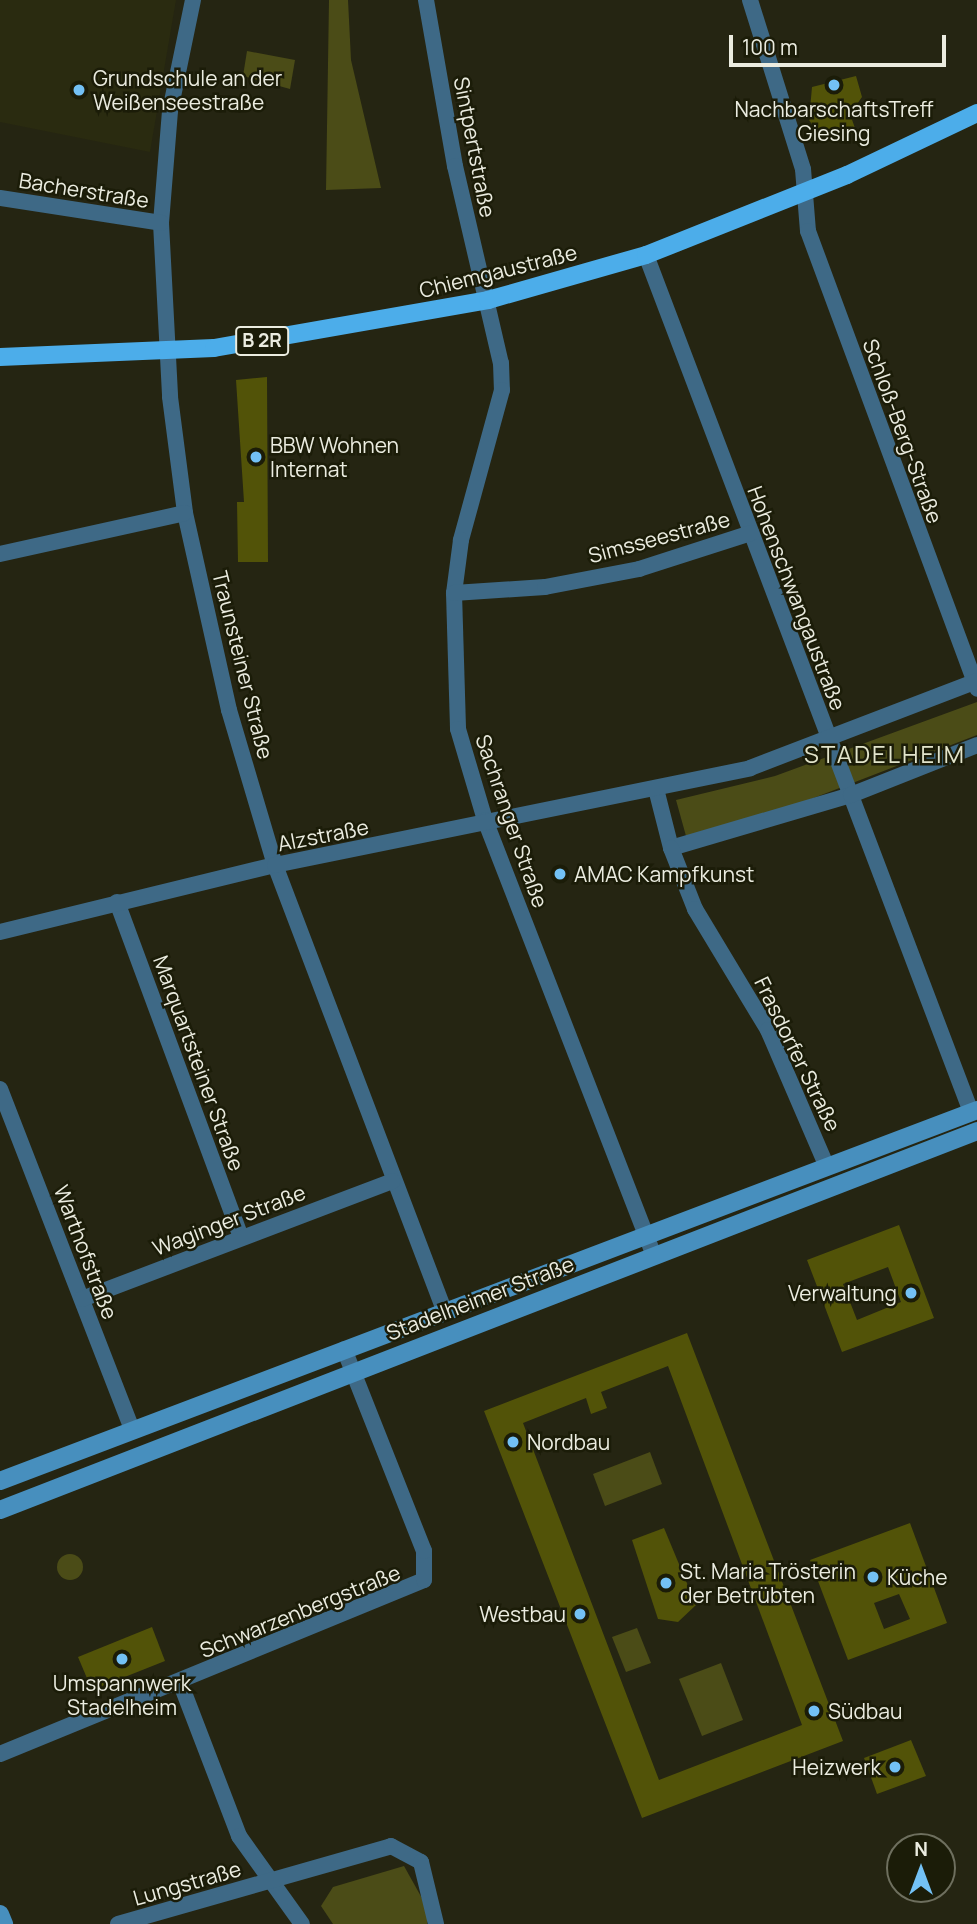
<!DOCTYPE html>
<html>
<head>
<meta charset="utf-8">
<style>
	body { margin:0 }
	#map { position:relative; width:977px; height:1924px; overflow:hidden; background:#252512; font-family:Manrope,sans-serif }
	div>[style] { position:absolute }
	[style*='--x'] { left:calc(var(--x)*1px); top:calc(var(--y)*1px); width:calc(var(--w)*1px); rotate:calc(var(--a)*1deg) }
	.built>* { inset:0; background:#2a2b10 }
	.green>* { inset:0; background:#4b4c17 }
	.round { border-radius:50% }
	.building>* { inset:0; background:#525308 }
	.street>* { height:16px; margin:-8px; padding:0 8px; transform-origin:8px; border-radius:8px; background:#3e6986 }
	.secondary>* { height:18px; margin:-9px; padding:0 9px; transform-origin:9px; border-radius:9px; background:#478fbe }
	.primary>* { height:18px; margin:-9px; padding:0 9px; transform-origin:9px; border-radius:9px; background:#4cadea }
	.dots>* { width:19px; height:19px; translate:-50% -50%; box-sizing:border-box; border:4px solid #1b1c08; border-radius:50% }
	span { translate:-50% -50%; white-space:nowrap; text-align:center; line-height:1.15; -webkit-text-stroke:5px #1b1c08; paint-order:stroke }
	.shield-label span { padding:2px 5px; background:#1b1c08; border:2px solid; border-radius:5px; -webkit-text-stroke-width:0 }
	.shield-label { font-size:19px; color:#ebece0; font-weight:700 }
	.poi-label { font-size:21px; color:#ebece0 }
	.left { translate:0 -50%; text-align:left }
	.right { translate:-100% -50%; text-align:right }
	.street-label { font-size:21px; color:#ebece0 }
	.quarter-label { font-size:24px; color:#e2e4cb; letter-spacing:2px }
	.north { position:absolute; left:886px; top:1833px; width:70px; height:70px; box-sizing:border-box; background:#1b1c08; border:2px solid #6e6f5e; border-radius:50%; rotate:0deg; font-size:19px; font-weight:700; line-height:28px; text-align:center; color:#ebece0 }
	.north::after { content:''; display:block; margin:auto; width:24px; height:32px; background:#73c1f5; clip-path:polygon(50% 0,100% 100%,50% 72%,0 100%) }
	.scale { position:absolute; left:729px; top:35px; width:217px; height:32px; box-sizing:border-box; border:4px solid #ebece0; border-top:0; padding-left:9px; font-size:21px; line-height:24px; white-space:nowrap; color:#ebece0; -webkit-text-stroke:5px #1b1c08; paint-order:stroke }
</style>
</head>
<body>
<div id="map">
	<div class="built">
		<i style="clip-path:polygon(0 0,176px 0,150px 152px,0 122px)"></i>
	</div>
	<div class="green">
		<i style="clip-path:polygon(329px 0,348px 0,351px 60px,381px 188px,326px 190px)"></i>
		<i style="clip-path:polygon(247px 51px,295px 60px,290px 89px,243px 76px)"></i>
		<i style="clip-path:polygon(977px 702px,977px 735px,798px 804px,686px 836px,676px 800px,775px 776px)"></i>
		<i style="clip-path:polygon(650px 1452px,662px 1484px,605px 1506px,593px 1474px)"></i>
		<i class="round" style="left:57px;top:1554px;width:26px;height:26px"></i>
		<i style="clip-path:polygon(637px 1628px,651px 1663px,626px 1672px,612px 1637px)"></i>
		<i style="clip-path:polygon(721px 1663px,743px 1720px,702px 1736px,679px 1679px)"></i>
		<i style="clip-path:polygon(404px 1866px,428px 1909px,427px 1924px,333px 1924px,321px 1906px,333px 1887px)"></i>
	</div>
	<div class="building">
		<i style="clip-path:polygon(856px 76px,862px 97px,850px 114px,856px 131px,842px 138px,820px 136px,809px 120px,812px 87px)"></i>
		<i style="clip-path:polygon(267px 377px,268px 562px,238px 562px,237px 502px,244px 502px,236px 380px)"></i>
		<i style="clip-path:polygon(evenodd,899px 1225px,934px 1318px,842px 1352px,807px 1260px,899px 1225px,888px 1267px,901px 1302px,857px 1320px,843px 1284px,888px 1267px)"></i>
		<i style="clip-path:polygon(evenodd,687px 1333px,843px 1741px,642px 1818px,484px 1411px,687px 1333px,668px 1366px,802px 1725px,659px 1780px,523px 1423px,586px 1398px,591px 1414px,607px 1408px,601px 1392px,668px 1366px)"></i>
		<i style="clip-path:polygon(evenodd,910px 1523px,947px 1623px,848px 1660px,810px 1560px,910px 1523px,899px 1594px,910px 1619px,884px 1629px,874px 1603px,899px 1594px)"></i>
		<i style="clip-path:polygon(664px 1528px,696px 1605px,678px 1622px,658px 1619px,632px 1540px)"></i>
		<i style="clip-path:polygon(152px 1627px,165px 1661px,92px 1690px,78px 1657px)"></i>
		<i style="clip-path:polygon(911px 1740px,926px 1776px,877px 1794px,864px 1758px)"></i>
	</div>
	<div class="street">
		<i style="--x:193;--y:0;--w:113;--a:101.7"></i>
		<i style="--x:170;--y:111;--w:112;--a:94.6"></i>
		<i style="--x:161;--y:223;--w:174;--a:87"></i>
		<i style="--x:170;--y:397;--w:117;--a:82.6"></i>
		<i style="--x:185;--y:513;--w:202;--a:77.4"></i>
		<i style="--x:229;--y:710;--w:162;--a:73.5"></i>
		<i style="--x:275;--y:865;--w:477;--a:69.2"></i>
		<i style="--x:426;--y:0;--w:169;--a:80.1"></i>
		<i style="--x:455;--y:166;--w:202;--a:76.9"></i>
		<i style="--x:501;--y:363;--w:27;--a:88"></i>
		<i style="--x:502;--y:390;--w:156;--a:105.3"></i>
		<i style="--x:461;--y:540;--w:53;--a:97.5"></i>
		<i style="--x:454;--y:593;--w:136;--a:88.3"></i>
		<i style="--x:458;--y:729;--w:95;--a:73.5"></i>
		<i style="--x:485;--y:820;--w:468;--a:68.8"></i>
		<i style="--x:750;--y:0;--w:177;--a:72.6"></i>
		<i style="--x:803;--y:169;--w:62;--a:85.4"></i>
		<i style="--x:808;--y:231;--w:488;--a:69.7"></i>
		<i style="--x:0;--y:198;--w:163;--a:8.8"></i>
		<i style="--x:646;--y:255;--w:917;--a:69.23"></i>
		<i style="--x:0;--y:554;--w:189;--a:-12.5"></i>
		<i style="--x:454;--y:593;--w:91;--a:-3.8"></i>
		<i style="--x:545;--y:587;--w:96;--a:-10.8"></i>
		<i style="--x:639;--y:569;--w:118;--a:-17.8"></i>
		<i style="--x:656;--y:789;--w:61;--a:75.7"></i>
		<i style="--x:671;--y:848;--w:188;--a:-16.4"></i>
		<i style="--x:851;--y:795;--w:136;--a:-21.6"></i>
		<i style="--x:671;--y:848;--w:66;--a:68.5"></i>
		<i style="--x:695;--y:909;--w:141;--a:58.9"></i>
		<i style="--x:768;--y:1030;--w:149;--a:66.7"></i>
		<i style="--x:117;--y:902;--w:358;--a:69.7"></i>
		<i style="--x:0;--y:932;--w:283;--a:-13.7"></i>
		<i style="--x:275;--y:865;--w:485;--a:-11.5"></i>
		<i style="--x:750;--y:768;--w:243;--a:-21"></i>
		<i style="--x:0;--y:1089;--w:366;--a:68.8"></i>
		<i style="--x:82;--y:1299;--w:332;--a:-20.8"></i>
		<i style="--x:180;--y:1682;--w:165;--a:69"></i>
		<i style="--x:239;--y:1836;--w:108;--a:54.4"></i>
		<i style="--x:0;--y:1754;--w:458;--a:-22.3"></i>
		<i style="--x:424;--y:1580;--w:29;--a:-90"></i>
		<i style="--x:424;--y:1551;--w:217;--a:-111.6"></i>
		<i style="--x:118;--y:1924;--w:284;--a:-15.9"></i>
		<i style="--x:391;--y:1846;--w:34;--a:28"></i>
		<i style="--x:421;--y:1862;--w:64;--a:76.4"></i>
	</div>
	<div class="secondary">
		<i style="--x:0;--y:1481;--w:1045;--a:-20.79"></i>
		<i style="--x:0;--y:1510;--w:1048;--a:-21.2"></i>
		<i style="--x:0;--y:1914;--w:11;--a:68"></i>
	</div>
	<div class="primary">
		<i style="--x:0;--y:357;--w:214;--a:-2.4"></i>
		<i style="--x:214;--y:348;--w:278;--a:-9.9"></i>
		<i style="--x:488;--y:300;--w:164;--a:-15.9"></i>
		<i style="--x:646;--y:255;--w:216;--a:-21.7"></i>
		<i style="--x:847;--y:175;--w:144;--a:-25.5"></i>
	</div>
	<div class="dots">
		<i style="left:834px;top:85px;background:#73c1f5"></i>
		<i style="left:79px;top:90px;background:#73c1f5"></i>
		<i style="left:256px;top:457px;background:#73c1f5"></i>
		<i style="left:560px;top:874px;background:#73c1f5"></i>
		<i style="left:911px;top:1293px;background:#73c1f5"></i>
		<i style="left:513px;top:1442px;background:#73c1f5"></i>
		<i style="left:873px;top:1577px;background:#73c1f5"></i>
		<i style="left:666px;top:1583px;background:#73c1f5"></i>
		<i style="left:580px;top:1614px;background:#73c1f5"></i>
		<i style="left:122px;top:1659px;background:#73c1f5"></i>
		<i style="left:814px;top:1711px;background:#73c1f5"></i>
		<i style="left:895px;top:1767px;background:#73c1f5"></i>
	</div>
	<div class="shield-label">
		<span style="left:262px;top:341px">B 2R</span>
	</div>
	<div class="poi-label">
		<span class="left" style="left:93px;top:90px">Grundschule an der<br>Weißenseestraße</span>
		<span style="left:834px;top:121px">NachbarschaftsTreff<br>Giesing</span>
		<span class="left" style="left:270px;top:457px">BBW Wohnen<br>Internat</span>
		<span class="left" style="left:574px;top:874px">AMAC Kampfkunst</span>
		<span class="right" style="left:897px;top:1293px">Verwaltung</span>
		<span class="left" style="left:527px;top:1442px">Nordbau</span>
		<span class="left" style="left:680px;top:1583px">St. Maria Trösterin<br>der Betrübten</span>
		<span class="left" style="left:887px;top:1577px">Küche</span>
		<span class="right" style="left:566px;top:1614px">Westbau</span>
		<span style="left:122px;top:1695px">Umspannwerk<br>Stadelheim</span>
		<span class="left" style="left:828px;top:1711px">Südbau</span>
		<span class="right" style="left:881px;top:1767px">Heizwerk</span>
	</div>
	<div class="street-label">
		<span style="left:475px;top:147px;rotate:79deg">Sintpertstraße</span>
		<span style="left:84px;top:190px;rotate:9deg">Bacherstraße</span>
		<span style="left:498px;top:271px;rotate:-14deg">Chiemgaustraße</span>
		<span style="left:903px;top:431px;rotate:70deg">Schloß-Berg-Straße</span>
		<span style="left:659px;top:537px;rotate:-15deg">Simsseestraße</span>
		<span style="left:797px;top:598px;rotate:69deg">Hohenschwangaustraße</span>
		<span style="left:243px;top:665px;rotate:76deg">Traunsteiner Straße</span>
		<span style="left:512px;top:821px;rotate:71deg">Sachranger Straße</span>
		<span style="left:323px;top:835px;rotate:-11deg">Alzstraße</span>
		<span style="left:798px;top:1054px;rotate:64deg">Frasdorfer Straße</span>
		<span style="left:199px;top:1063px;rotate:70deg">Marquartsteiner Straße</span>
		<span style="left:229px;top:1220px;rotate:-21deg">Waginger Straße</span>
		<span style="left:86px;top:1252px;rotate:69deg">Warthofstraße</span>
		<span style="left:480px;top:1298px;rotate:-21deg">Stadelheimer Straße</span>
		<span style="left:300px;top:1611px;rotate:-22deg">Schwarzenbergstraße</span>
		<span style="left:187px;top:1883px;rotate:-16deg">Lungstraße</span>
	</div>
	<div class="quarter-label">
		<span style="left:885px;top:754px">STADELHEIM</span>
	</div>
	<div class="north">N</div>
	<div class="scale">100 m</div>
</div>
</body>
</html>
